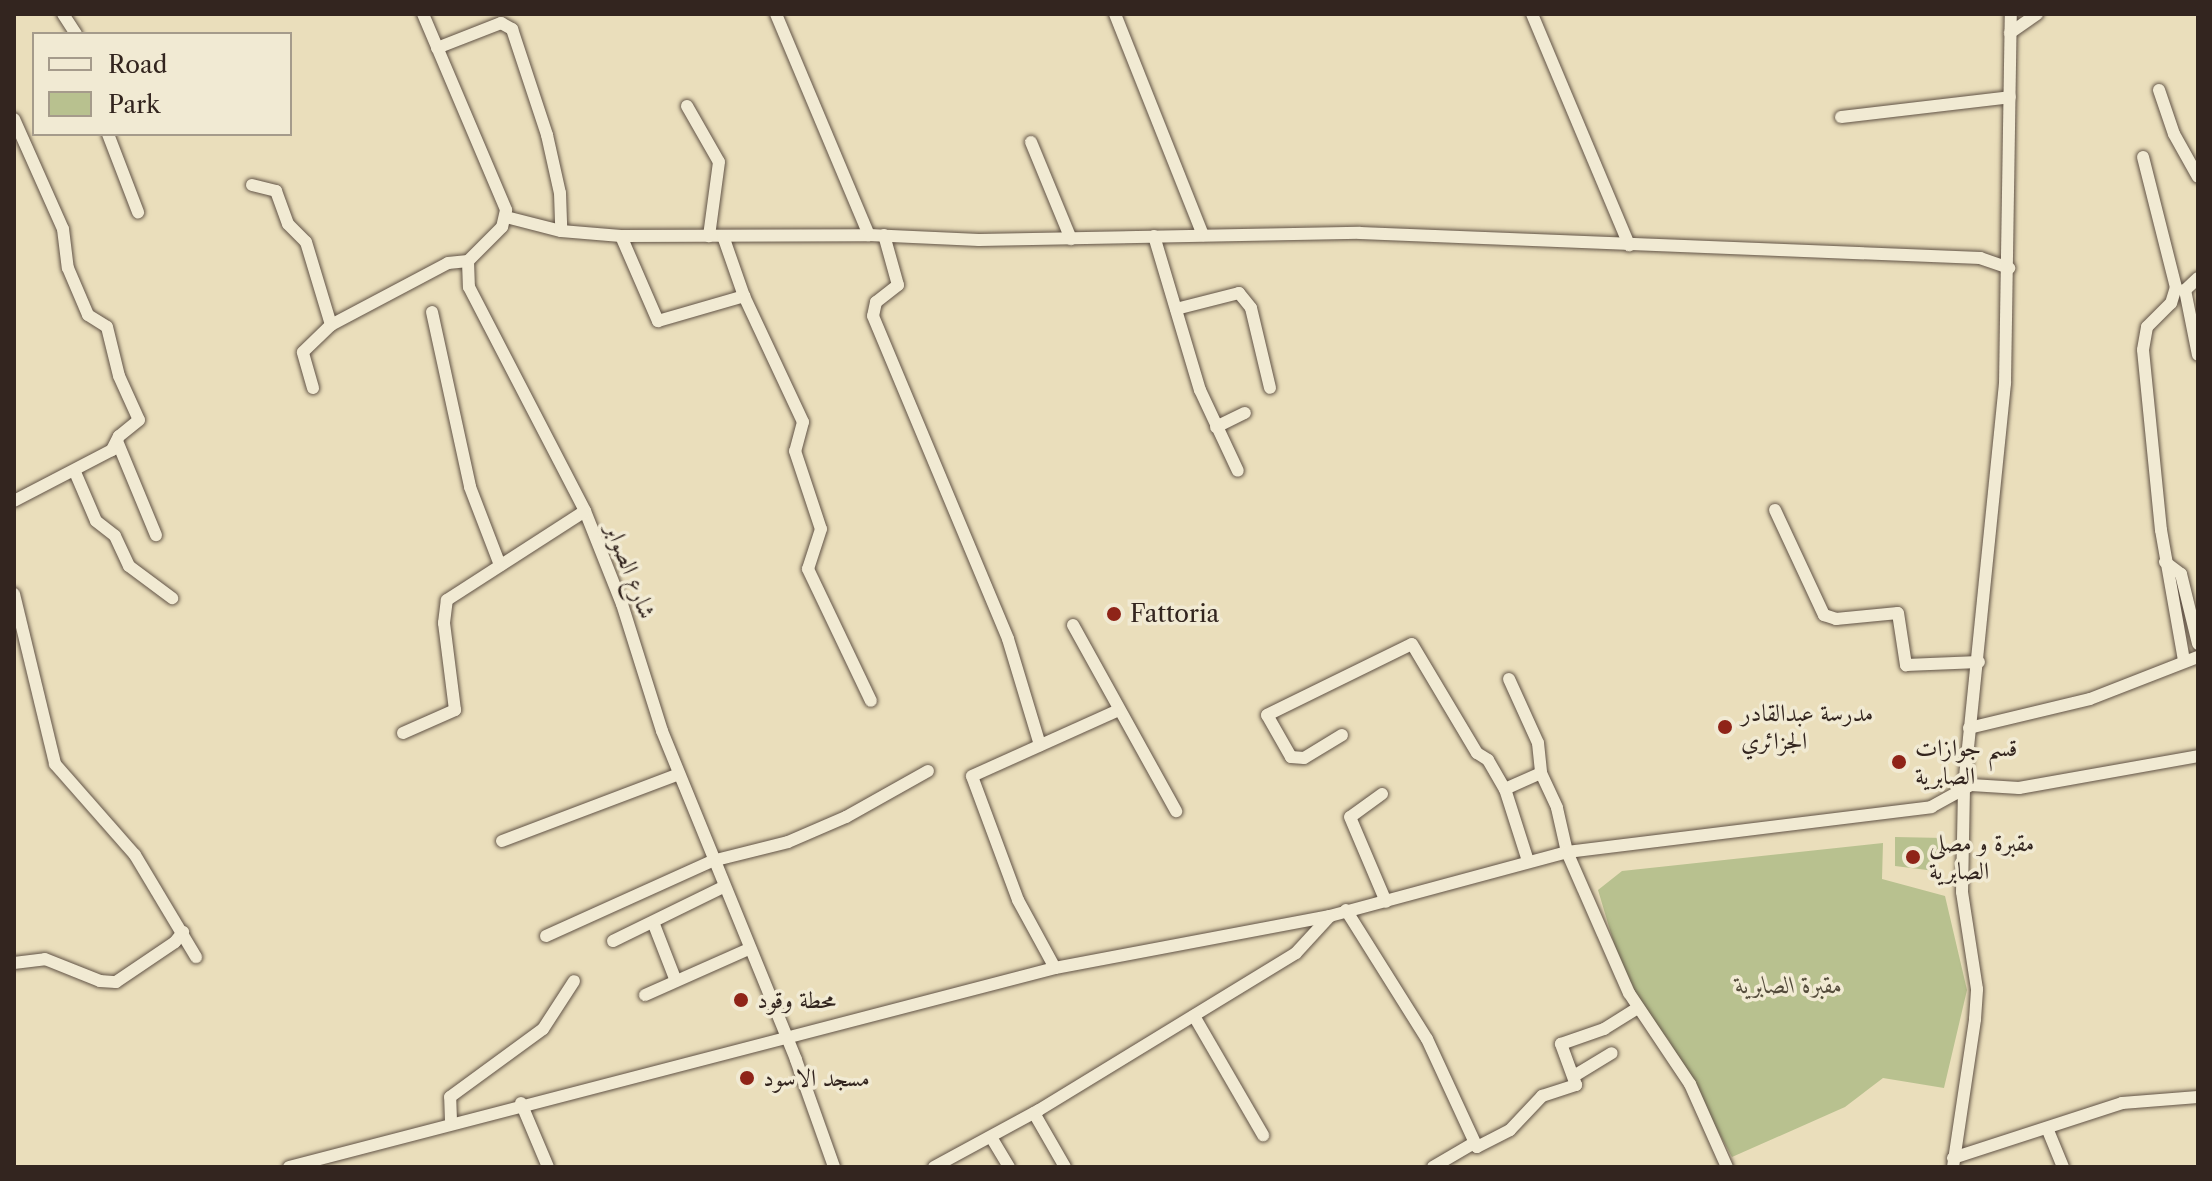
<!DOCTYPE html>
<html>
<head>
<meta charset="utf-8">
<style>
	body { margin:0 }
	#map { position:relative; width:2212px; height:1181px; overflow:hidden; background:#eadebb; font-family:"Libre Caslon Text",Amiri,serif }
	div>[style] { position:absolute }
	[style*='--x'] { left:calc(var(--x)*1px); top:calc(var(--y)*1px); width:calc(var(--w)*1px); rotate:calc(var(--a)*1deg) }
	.green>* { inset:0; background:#b8c18f }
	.roads { filter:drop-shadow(0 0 2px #615346) drop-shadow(0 0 2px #615346) }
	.minor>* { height:12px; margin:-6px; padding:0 6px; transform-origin:6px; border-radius:6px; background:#f1ead3 }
	.dots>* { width:22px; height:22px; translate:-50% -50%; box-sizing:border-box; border:4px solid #f1ead3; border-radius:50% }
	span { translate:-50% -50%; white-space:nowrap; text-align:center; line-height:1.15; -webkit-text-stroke:7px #f1ead3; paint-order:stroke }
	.street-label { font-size:24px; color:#33251f }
	.poi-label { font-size:24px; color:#33251f }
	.left { translate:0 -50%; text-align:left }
	.park-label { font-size:24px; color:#544c3b; font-style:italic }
	.frame { position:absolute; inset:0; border:16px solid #33251f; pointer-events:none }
	.legend { position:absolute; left:32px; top:32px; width:260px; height:104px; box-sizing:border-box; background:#f1ead3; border:2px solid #a59b8b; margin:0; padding:10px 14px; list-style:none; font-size:24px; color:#33251f }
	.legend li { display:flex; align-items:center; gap:16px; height:40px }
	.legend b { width:40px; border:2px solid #a59b8b }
</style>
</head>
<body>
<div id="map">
	<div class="green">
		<i style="clip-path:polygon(1895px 837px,1944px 838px,1935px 871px,1895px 866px)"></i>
		<i style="clip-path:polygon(1883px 843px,1882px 879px,1945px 896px,1967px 990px,1944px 1088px,1883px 1078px,1845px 1107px,1732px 1157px,1668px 1039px,1630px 997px,1598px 890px,1622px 871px)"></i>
	</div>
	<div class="roads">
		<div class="minor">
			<i style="--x:63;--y:14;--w:24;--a:57"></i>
			<i style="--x:423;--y:14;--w:213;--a:67"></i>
			<i style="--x:506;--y:210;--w:17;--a:103"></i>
			<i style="--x:502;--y:227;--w:48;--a:135"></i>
			<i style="--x:468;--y:261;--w:26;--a:88"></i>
			<i style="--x:469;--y:287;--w:252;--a:62.6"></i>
			<i style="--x:585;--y:511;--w:100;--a:68.3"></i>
			<i style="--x:622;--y:604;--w:133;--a:72.5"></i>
			<i style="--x:662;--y:731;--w:355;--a:67.8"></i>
			<i style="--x:796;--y:1060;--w:114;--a:70.4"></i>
			<i style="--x:776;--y:14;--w:240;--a:67.2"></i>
			<i style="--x:1115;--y:14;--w:238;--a:68.3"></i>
			<i style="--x:1532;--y:14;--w:251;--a:67.2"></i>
			<i style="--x:2010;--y:33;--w:33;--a:-35"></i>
			<i style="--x:437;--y:48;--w:69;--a:-21.3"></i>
			<i style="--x:501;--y:23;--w:13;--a:29"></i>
			<i style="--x:512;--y:29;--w:112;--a:71.7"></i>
			<i style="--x:547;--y:135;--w:59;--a:77.4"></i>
			<i style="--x:560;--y:193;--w:38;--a:88"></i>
			<i style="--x:2159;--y:90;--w:46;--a:71.2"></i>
			<i style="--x:2174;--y:134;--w:49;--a:60.8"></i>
			<i style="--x:687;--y:106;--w:64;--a:60.3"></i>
			<i style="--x:719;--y:162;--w:75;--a:97.7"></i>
			<i style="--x:1841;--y:117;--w:170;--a:-6.7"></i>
			<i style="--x:14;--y:119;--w:120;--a:66"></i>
			<i style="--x:63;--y:229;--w:39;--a:83"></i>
			<i style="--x:68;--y:268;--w:51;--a:66.9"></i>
			<i style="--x:88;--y:315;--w:22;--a:32"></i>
			<i style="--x:107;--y:327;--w:50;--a:76.2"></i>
			<i style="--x:119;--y:376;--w:48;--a:65.6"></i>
			<i style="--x:139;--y:420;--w:26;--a:141"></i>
			<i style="--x:119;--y:436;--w:16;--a:117"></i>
			<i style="--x:112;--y:450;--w:110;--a:152.5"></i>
			<i style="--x:108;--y:134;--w:84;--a:69"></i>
			<i style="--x:1031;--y:142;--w:105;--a:67.6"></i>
			<i style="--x:2143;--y:157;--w:134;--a:75.8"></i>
			<i style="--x:2176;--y:287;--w:17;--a:107"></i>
			<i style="--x:2171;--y:303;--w:34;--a:135"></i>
			<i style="--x:2147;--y:327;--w:23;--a:100"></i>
			<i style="--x:2143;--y:350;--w:181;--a:84.3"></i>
			<i style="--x:2161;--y:530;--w:133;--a:80"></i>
			<i style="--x:252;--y:185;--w:25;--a:14"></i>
			<i style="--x:276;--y:191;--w:35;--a:70"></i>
			<i style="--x:288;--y:224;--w:25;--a:45"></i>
			<i style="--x:306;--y:242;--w:87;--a:73.2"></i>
			<i style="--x:506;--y:217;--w:57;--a:14.3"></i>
			<i style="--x:561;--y:231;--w:60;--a:4.8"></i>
			<i style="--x:621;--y:236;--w:248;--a:-0.2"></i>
			<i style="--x:869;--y:235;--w:110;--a:2.6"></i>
			<i style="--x:979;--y:240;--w:381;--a:-1.1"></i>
			<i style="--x:1360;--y:233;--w:621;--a:2.31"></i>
			<i style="--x:1980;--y:258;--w:31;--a:19"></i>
			<i style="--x:884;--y:235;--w:52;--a:74.4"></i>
			<i style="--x:898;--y:285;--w:28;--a:142"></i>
			<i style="--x:876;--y:302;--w:14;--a:102"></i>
			<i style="--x:873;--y:316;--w:350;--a:67.3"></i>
			<i style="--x:1008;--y:639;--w:111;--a:73.2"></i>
			<i style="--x:621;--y:236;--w:93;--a:66.5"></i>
			<i style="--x:658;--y:321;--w:90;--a:-16.2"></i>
			<i style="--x:723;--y:236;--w:64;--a:70.7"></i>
			<i style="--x:744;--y:296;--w:139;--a:64.9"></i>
			<i style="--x:803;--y:422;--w:30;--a:105"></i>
			<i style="--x:795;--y:451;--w:82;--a:71.6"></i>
			<i style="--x:821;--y:529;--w:42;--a:108"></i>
			<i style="--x:808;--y:569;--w:146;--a:64.5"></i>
			<i style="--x:1154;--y:236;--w:161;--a:73.4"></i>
			<i style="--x:1200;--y:390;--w:89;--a:64.9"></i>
			<i style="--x:2198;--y:278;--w:18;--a:137"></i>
			<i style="--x:2185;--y:290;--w:66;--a:78.7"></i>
			<i style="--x:1176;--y:309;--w:65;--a:-14.3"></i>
			<i style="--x:1239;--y:293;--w:19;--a:51"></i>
			<i style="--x:1251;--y:308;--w:82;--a:76.6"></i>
			<i style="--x:432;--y:312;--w:179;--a:77.7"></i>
			<i style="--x:470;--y:487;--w:84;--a:69"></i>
			<i style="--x:313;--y:388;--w:37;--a:-106"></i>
			<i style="--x:303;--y:352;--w:39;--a:-44"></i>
			<i style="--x:331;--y:325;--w:132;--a:-27.9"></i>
			<i style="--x:448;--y:263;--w:20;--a:-6"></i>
			<i style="--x:1216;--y:427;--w:32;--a:-26"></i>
			<i style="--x:117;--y:441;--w:102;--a:67.5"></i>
			<i style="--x:75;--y:472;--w:53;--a:66.8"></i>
			<i style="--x:96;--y:521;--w:24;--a:38"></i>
			<i style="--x:115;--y:536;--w:33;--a:65"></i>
			<i style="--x:129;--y:566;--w:54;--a:36.7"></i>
			<i style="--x:1775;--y:510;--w:116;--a:65"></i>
			<i style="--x:1824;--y:615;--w:13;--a:18"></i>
			<i style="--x:1836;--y:619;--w:62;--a:-5.5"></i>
			<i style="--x:1898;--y:613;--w:53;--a:81.3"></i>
			<i style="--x:1906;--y:665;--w:73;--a:-2.4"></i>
			<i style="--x:2165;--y:562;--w:20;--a:37"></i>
			<i style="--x:2181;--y:574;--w:72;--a:76.3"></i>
			<i style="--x:14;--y:594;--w:175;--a:76.4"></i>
			<i style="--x:55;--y:764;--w:121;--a:48.7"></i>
			<i style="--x:135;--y:855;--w:119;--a:59.1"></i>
			<i style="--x:1073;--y:625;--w:213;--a:61"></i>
			<i style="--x:1509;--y:679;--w:70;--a:65.6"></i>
			<i style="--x:1538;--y:743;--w:30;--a:84"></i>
			<i style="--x:1969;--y:728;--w:124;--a:-13.5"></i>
			<i style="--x:2090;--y:699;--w:116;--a:-21.3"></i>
			<i style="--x:403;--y:733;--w:57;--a:-23.9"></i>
			<i style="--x:455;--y:710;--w:88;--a:-97.2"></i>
			<i style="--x:444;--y:623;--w:23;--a:-83"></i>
			<i style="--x:447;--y:600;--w:164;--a:-32.8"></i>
			<i style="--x:1342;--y:735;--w:44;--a:148.8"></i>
			<i style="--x:1304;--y:758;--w:13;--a:-176"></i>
			<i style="--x:1291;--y:757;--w:48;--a:-119.7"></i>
			<i style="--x:1267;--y:715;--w:161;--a:-26.1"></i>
			<i style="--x:1412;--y:644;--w:127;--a:59.2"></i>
			<i style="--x:1477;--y:753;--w:13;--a:32"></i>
			<i style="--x:1488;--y:760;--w:34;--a:60"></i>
			<i style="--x:1382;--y:794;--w:39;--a:144"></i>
			<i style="--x:1350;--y:817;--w:92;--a:67"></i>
			<i style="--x:502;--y:841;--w:189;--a:-20.7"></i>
			<i style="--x:1528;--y:861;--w:76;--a:-107.7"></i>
			<i style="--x:1505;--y:789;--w:39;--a:-24"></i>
			<i style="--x:1541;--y:773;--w:38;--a:65"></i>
			<i style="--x:1557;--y:808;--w:45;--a:77.2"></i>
			<i style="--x:1567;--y:852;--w:154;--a:66.3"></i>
			<i style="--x:1629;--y:993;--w:110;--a:56.2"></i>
			<i style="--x:1690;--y:1084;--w:91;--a:66"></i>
			<i style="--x:1346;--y:910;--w:152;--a:57.9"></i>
			<i style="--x:1427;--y:1039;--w:119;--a:65.2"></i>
			<i style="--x:1477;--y:1147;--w:37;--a:-27"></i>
			<i style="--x:1510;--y:1130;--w:47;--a:-46.7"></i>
			<i style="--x:1542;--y:1096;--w:36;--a:-18"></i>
			<i style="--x:1576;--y:1085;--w:44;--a:-110.1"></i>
			<i style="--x:1561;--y:1044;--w:46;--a:-19.2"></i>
			<i style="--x:1604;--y:1029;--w:39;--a:-32"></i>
			<i style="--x:653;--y:922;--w:63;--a:68.7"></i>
			<i style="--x:546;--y:936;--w:182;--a:-24.3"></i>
			<i style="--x:712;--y:861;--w:78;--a:-14"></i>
			<i style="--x:788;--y:842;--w:63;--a:-23.3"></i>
			<i style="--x:846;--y:817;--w:94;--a:-29.3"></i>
			<i style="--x:613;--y:941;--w:123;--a:-26.1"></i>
			<i style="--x:14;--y:963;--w:31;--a:-7"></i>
			<i style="--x:45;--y:959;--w:59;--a:21.8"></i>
			<i style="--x:100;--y:981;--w:16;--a:4"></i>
			<i style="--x:116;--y:982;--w:71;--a:-34.1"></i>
			<i style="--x:175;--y:942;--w:13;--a:-51"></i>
			<i style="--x:1055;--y:968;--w:77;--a:-118.6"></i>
			<i style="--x:1018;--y:900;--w:132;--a:-110.4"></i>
			<i style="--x:972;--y:776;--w:161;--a:-24.2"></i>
			<i style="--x:645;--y:995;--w:114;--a:-23.9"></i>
			<i style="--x:1194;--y:1016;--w:138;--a:59.9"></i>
			<i style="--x:1574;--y:1076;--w:44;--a:-31.2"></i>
			<i style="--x:521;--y:1103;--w:69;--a:67.1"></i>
			<i style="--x:1034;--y:1113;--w:62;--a:60.1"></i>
			<i style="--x:451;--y:1121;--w:24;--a:-92"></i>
			<i style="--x:450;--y:1097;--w:115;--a:-36.2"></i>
			<i style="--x:543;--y:1029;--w:57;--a:-57.1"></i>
			<i style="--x:2047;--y:1128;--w:42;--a:67.7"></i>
			<i style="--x:991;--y:1137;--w:35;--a:59"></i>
			<i style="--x:1953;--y:1158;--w:178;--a:-18"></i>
			<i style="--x:2122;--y:1103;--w:76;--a:-4.5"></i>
			<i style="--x:289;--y:1167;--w:791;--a:-14.56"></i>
			<i style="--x:1055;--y:968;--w:280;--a:-10.7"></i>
			<i style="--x:1330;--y:916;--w:245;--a:-15.1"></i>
			<i style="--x:1567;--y:852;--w:367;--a:-7"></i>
			<i style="--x:1931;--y:807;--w:46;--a:-28.8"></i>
			<i style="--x:1971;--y:785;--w:48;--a:3.6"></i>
			<i style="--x:2019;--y:788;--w:182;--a:-10.1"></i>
			<i style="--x:934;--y:1167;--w:119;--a:-28.5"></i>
			<i style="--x:1039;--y:1110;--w:301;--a:-31.4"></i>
			<i style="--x:1296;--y:953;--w:50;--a:-47.4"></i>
			<i style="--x:1433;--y:1167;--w:48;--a:-30.3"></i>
			<i style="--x:1953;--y:1167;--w:150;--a:-81.5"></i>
			<i style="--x:1975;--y:1019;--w:30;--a:-86"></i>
			<i style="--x:1977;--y:989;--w:98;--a:-98.8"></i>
			<i style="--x:1962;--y:892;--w:105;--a:-88.9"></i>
			<i style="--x:1964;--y:787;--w:406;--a:-84.2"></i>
			<i style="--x:2005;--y:383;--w:369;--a:-89.1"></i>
		</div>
	</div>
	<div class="dots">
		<i style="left:1114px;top:614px;background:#8f2418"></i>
		<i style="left:1725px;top:727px;background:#8f2418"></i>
		<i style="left:1899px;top:762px;background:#8f2418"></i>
		<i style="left:1913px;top:857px;background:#8f2418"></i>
		<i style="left:741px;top:1000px;background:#8f2418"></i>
		<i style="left:747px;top:1078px;background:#8f2418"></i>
	</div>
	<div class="street-label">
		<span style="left:631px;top:571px;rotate:69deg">شارع الصوابر</span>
	</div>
	<div class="poi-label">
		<span class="left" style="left:1130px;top:614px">Fattoria</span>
		<span class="left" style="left:1741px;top:727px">مدرسة عبدالقادر<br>الجزائري</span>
		<span class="left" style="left:1915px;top:762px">قسم جوازات<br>الصابرية</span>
		<span class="left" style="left:1929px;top:857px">مقبرة و مصلى<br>الصابرية</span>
		<span class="left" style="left:757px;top:1000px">محطة وقود</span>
		<span class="left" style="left:763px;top:1078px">مسجد الاسود</span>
	</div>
	<div class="park-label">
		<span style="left:1789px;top:985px">مقبرة الصابرية</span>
	</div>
	<div class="frame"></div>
	<ul class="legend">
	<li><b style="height:10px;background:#f1ead3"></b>Road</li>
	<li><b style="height:22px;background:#b8c18f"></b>Park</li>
	</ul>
</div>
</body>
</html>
